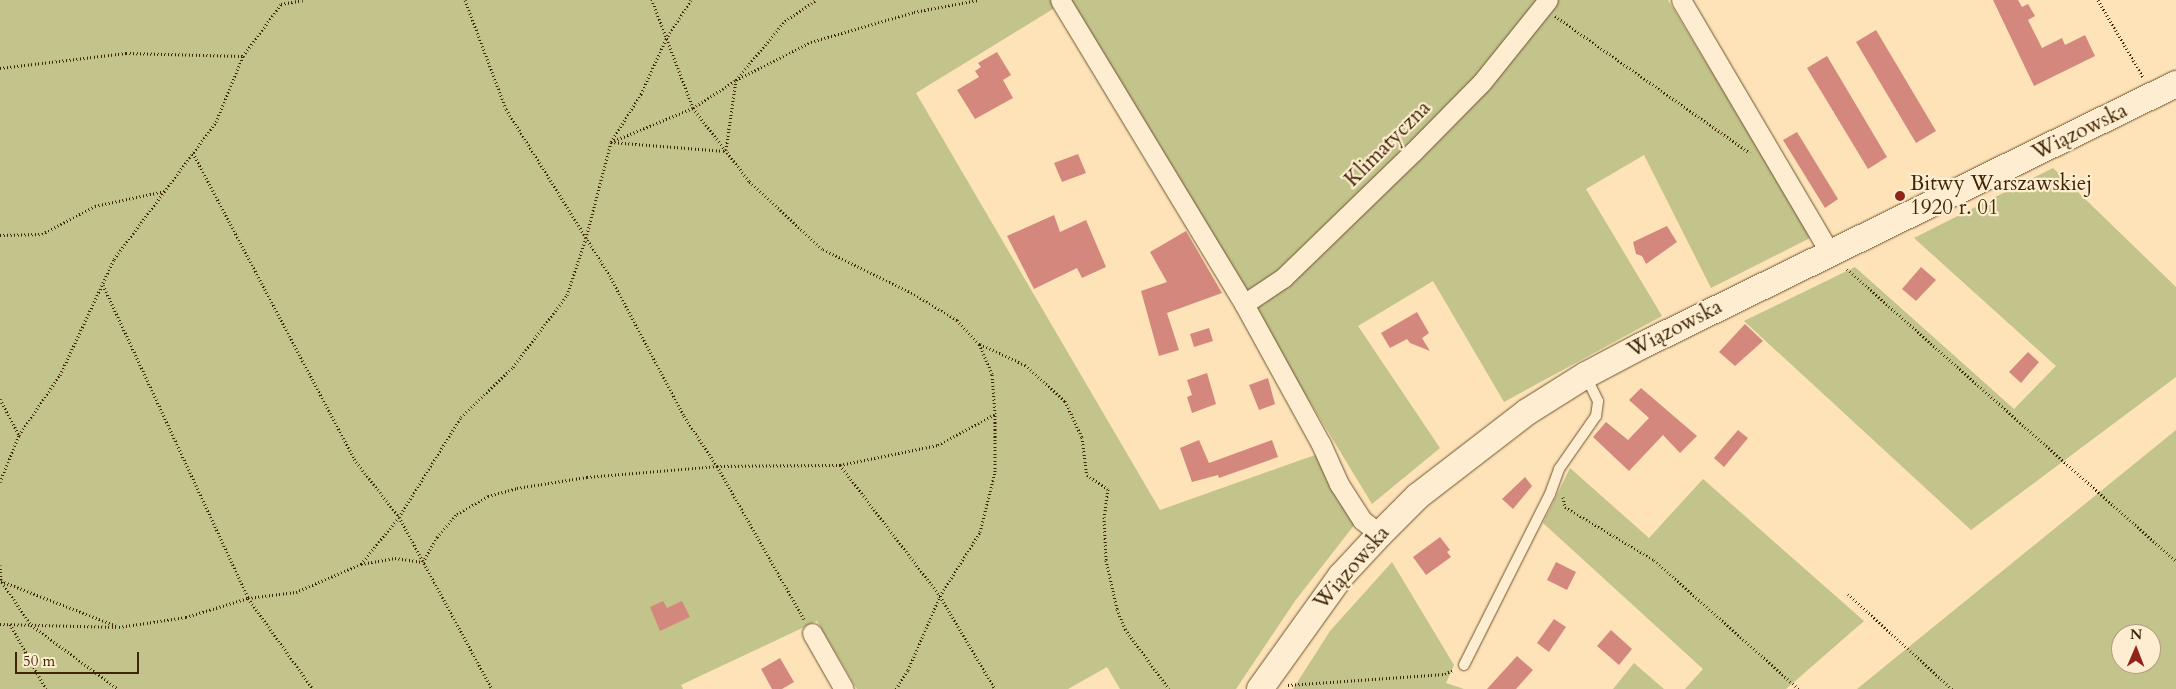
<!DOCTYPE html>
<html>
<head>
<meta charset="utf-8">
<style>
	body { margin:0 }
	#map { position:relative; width:2176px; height:689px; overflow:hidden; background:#fde3b7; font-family:Cardo,serif }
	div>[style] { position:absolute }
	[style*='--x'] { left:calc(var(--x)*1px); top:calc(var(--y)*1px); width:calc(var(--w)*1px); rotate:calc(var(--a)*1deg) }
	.green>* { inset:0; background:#c3c38c }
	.building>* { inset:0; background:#d4887d }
	.path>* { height:3px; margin-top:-1.5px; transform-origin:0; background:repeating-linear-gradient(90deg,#3e2504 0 1px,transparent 0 3.5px) }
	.roads { filter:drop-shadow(0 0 1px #6e5431) drop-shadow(0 0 1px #6e5431) }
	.lane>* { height:10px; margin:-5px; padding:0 5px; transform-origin:5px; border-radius:5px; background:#feedd0 }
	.street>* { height:19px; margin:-9.5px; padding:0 9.5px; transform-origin:9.5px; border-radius:9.5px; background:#feedd0 }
	.secondary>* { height:26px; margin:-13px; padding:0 13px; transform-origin:13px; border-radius:13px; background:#feedd0 }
	.dots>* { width:14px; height:14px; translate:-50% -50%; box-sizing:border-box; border:2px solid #feedd0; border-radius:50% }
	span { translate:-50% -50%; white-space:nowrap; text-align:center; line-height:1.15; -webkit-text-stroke:4.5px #feedd0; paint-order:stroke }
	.street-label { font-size:21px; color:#3e2504 }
	.poi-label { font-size:21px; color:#3e2504 }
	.left { translate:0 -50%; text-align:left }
	.north { position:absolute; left:2111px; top:624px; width:50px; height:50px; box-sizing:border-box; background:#feedd0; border:1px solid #b19d7e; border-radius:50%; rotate:1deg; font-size:14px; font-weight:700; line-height:20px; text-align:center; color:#3e2504 }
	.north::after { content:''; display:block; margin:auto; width:18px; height:22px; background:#8f2418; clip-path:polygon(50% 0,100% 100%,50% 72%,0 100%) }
	.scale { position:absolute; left:15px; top:652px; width:124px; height:22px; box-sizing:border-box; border:2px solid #3e2504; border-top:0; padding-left:6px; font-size:15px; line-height:18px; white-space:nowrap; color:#3e2504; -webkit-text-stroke:4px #feedd0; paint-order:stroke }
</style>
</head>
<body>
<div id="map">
	<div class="green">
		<i style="clip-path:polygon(0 0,1668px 0,1812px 237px,1711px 288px,1644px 155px,1586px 189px,1662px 316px,1504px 402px,1433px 281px,1358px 326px,1440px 448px,1372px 504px,1066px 1px,916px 93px,1160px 510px,1315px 455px,1355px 524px,1295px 601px,1236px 689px,1120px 689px,1107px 667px,1068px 689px,857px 689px,817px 621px,681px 685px,683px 689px,0 689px)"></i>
		<i style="clip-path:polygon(2053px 168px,2176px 287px,2176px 377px,1971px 530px,1744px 321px,1855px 267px,2014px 409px,2056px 366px,1914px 238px)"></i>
		<i style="clip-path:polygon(evenodd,2176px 430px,2176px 689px,1857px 689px,2176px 430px,2121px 634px,2151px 634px,2151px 664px,2121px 664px,2121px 634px)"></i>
		<i style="clip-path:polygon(1570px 468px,1649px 538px,1703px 479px,1864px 621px,1786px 689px,1685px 689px,1703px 669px,1543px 523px)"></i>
		<i style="clip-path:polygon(1392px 562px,1454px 665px,1446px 683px,1464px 689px,1293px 689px,1330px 631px)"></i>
		<i style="clip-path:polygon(1634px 663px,1664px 689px,1613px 689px)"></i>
	</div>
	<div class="building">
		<i style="clip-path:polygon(1993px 0,2018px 0,2022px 7px,2028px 4px,2035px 16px,2028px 20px,2042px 48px,2062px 38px,2065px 45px,2085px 35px,2095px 56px,2034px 86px)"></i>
		<i style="clip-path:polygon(1876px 30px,1936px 131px,1916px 143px,1856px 42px)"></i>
		<i style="clip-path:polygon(997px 52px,1011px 75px,1003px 80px,1013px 98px,975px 119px,957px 90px,979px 77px,975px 71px,981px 67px,978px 63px)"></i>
		<i style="clip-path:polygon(1827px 56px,1887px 157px,1868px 169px,1807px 68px)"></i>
		<i style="clip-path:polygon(1797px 132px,1838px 199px,1825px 208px,1783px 140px)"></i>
		<i style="clip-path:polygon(1078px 154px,1086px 173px,1062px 182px,1054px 163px)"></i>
		<i style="clip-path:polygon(1054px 215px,1060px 232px,1086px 220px,1106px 267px,1082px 278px,1077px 268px,1034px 289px,1007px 236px)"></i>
		<i style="clip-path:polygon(1667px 226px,1677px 242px,1646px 264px,1642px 256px,1636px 254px,1633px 242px)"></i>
		<i style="clip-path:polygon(1186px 231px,1222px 293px,1167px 313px,1179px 350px,1159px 356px,1141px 291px,1167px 282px,1150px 252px)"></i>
		<i style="clip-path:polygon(1921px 267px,1936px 280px,1916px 301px,1902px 289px)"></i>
		<i style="clip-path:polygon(1417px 312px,1429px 333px,1422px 338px,1430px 351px,1410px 343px,1407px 339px,1390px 348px,1381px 333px)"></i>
		<i style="clip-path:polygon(1745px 324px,1763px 341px,1735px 366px,1719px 352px)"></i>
		<i style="clip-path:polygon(1209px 328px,1213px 341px,1194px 347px,1190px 334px)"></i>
		<i style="clip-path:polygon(2028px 352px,2039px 362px,2021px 383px,2009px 372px)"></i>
		<i style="clip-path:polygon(1207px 373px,1216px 404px,1192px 413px,1187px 397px,1192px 395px,1187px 380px)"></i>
		<i style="clip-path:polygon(1268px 378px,1275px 404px,1259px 410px,1249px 385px)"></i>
		<i style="clip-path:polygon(1641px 388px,1697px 436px,1680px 453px,1663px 435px,1629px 471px,1593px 437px,1606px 422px,1628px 440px,1649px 418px,1629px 400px)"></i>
		<i style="clip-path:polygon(1738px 430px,1748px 438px,1724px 467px,1714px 458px)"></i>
		<i style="clip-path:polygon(1199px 440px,1209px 463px,1272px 440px,1278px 457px,1219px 478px,1218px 475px,1192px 482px,1180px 448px)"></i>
		<i style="clip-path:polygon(1525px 477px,1532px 486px,1513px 509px,1502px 499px)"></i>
		<i style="clip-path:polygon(1440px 537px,1450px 550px,1447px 552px,1451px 557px,1426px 575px,1413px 557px)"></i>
		<i style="clip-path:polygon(1556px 562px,1576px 572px,1567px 590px,1547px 580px)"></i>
		<i style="clip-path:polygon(663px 601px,667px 608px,682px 601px,690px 617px,660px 631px,650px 607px)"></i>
		<i style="clip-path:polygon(1554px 619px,1566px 627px,1549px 652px,1537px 643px)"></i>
		<i style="clip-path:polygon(1611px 630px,1632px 649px,1619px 665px,1597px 646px)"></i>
		<i style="clip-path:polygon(1517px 656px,1533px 670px,1516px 689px,1487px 689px)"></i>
		<i style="clip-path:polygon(780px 658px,794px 682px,782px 689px,772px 689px,761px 669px)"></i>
	</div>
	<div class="path">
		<i style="--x:465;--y:0;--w:116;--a:69.4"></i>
		<i style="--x:506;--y:109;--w:199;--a:58.1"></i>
		<i style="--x:611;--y:278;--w:156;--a:62.1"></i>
		<i style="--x:684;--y:416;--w:60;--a:56.6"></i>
		<i style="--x:717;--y:466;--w:176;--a:60.4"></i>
		<i style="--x:2098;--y:0;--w:89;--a:59.7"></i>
		<i style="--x:1555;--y:16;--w:238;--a:35.1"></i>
		<i style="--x:0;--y:68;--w:127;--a:-6.8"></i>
		<i style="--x:126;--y:53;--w:117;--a:1.5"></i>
		<i style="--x:611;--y:142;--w:89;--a:-22.5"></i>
		<i style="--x:693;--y:108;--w:51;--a:-33.1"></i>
		<i style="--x:736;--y:80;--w:84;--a:-26.9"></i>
		<i style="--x:811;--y:42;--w:107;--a:-16.2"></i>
		<i style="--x:914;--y:12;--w:65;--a:-10.6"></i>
		<i style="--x:611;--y:142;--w:114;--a:4.5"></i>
		<i style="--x:726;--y:150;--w:71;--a:-81.9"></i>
		<i style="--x:736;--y:80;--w:77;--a:-50.3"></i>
		<i style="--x:785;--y:21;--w:37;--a:-34"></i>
		<i style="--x:193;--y:153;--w:346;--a:62.2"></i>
		<i style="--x:354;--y:459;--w:73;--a:52.2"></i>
		<i style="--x:399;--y:517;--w:196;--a:61.6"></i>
		<i style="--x:0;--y:235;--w:42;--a:-1.4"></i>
		<i style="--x:42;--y:234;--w:60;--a:-27.8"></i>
		<i style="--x:95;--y:206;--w:72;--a:-12.1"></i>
		<i style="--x:1847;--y:269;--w:440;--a:41.6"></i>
		<i style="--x:103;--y:285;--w:345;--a:65.1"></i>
		<i style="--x:248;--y:598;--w:112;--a:54.5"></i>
		<i style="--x:980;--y:344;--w:50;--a:25"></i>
		<i style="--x:1025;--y:365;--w:54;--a:42"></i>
		<i style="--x:1065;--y:401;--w:40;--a:65"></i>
		<i style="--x:1082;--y:437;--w:38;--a:83"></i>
		<i style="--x:1087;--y:475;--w:25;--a:34"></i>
		<i style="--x:1108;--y:489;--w:28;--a:98"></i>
		<i style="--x:1104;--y:517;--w:43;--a:87.3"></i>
		<i style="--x:1106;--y:560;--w:50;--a:77.3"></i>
		<i style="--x:1117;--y:609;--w:22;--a:68"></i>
		<i style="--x:1125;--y:629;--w:74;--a:53.7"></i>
		<i style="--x:0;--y:399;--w:41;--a:62.2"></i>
		<i style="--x:840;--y:465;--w:100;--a:-11.5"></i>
		<i style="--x:938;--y:445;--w:65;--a:-28.5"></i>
		<i style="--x:0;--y:482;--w:51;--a:-68"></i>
		<i style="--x:19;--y:435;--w:73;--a:-55.7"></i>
		<i style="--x:60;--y:375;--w:128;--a:-65"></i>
		<i style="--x:114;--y:259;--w:171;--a:-53.3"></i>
		<i style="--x:216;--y:122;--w:71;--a:-67.8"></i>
		<i style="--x:243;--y:56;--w:64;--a:-53.8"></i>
		<i style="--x:281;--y:4;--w:22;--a:-10"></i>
		<i style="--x:1563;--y:497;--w:10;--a:79"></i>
		<i style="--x:1565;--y:507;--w:104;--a:30.8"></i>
		<i style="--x:1654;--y:560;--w:194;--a:41.7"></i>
		<i style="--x:423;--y:562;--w:29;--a:-61"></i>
		<i style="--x:437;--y:537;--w:30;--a:-49"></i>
		<i style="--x:457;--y:514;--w:36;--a:-30"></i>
		<i style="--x:488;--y:496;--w:30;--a:-15"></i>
		<i style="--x:517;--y:488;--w:71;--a:-8.9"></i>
		<i style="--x:587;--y:477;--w:130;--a:-4.8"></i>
		<i style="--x:717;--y:466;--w:123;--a:-0.5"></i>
		<i style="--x:840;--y:465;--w:165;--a:52.6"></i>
		<i style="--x:940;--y:596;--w:75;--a:-58"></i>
		<i style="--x:980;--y:532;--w:62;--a:-76"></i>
		<i style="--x:995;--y:472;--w:58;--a:-90"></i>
		<i style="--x:995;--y:414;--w:40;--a:-94.3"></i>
		<i style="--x:992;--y:374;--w:33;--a:-113"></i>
		<i style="--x:979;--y:344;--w:33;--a:-133"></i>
		<i style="--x:957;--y:320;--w:52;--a:-149"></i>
		<i style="--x:912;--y:293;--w:100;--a:-153.9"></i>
		<i style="--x:822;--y:249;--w:100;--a:-137"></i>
		<i style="--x:749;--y:181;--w:92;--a:-127.5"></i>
		<i style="--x:693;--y:108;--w:116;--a:-110.8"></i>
		<i style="--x:361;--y:564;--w:60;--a:-51"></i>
		<i style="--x:399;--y:517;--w:118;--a:-58.2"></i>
		<i style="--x:461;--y:417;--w:72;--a:-43.9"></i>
		<i style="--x:513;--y:367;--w:90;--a:-53.1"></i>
		<i style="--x:567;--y:295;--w:60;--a:-71.6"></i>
		<i style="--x:586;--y:238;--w:99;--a:-75.4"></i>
		<i style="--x:611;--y:142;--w:57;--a:-58"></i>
		<i style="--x:641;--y:94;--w:60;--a:-65.6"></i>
		<i style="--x:666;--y:39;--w:46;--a:-57.3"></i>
		<i style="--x:0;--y:565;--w:15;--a:86"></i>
		<i style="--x:0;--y:579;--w:55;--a:56"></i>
		<i style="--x:31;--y:625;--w:108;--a:36.3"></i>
		<i style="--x:1;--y:581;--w:124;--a:21.2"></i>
		<i style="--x:1848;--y:594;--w:141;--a:42.4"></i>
		<i style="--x:940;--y:596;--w:108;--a:59.4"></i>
		<i style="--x:0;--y:624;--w:119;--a:1.4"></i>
		<i style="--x:119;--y:627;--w:68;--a:-8.5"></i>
		<i style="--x:186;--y:617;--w:65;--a:-17"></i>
		<i style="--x:248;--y:598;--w:48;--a:-7.1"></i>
		<i style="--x:296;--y:592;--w:71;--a:-23.3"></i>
		<i style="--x:361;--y:564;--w:35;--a:-10"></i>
		<i style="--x:395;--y:558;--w:28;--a:8"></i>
		<i style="--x:10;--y:624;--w:74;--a:61"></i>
		<i style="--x:1288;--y:685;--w:157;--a:-4"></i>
		<i style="--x:1445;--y:674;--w:9;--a:-27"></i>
		<i style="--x:896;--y:689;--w:22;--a:-58"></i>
		<i style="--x:908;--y:670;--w:81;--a:-66.6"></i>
	</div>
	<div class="roads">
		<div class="lane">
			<i style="--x:1464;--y:665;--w:191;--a:-63.3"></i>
			<i style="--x:1550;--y:494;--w:27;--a:-70"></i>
			<i style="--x:1559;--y:469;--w:65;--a:-55.1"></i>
			<i style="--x:1596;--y:416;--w:15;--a:-82"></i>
			<i style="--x:1598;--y:401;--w:28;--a:-116"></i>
		</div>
		<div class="street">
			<i style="--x:1060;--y:0;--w:355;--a:58.8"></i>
			<i style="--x:1244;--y:304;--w:160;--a:61.2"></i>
			<i style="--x:1321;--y:444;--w:44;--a:65.8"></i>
			<i style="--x:1339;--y:484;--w:43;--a:57.4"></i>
			<i style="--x:1362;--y:520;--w:23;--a:38"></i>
			<i style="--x:1681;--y:0;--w:294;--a:59.5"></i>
			<i style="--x:1244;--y:304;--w:47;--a:-33.7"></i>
			<i style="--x:1283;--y:278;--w:181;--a:-44.1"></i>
			<i style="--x:1413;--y:152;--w:98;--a:-45.4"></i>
			<i style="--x:1482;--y:82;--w:105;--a:-51.2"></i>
			<i style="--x:812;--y:633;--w:64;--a:60.3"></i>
		</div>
		<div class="secondary">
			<i style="--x:1260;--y:689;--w:139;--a:-54.4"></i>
			<i style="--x:1341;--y:576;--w:57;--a:-47.1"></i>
			<i style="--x:1380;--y:534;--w:54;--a:-45"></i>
			<i style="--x:1418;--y:496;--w:138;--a:-37.6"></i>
			<i style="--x:1527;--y:412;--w:70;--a:-32.1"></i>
			<i style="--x:1586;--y:375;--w:62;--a:-27.8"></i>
			<i style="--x:1641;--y:346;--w:596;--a:-26.09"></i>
		</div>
	</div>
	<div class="dots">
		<i style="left:1900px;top:196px;background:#8f2418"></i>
	</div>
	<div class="street-label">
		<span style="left:2080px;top:132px;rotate:-26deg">Wiązowska</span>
		<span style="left:1388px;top:144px;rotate:-45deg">Klimatyczna</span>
		<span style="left:1675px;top:329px;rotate:-27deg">Wiązowska</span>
		<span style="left:1352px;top:568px;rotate:-49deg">Wiązowska</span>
	</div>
	<div class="poi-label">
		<span class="left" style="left:1910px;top:196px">Bitwy Warszawskiej<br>1920 r. 01</span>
	</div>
	<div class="north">N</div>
	<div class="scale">50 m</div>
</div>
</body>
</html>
